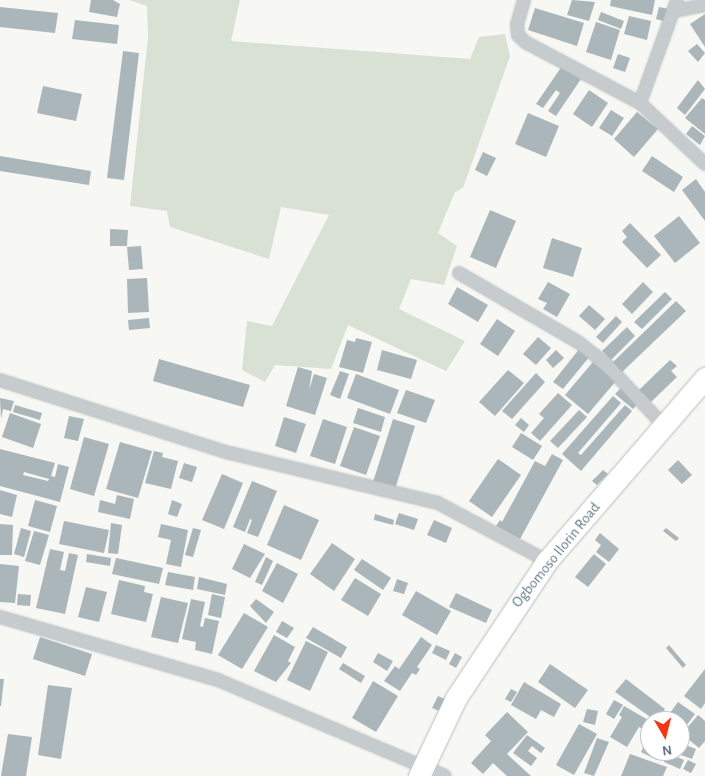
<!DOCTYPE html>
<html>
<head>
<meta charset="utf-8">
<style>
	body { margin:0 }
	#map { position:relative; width:705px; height:776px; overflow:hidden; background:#f7f7f3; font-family:"Alegreya Sans",sans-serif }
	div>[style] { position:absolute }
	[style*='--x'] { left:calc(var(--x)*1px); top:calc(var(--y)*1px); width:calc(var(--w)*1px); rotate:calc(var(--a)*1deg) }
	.green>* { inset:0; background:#d9e0d4 }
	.building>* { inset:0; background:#aab6ba }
	.roads { filter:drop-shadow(0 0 1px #b8bdbf) drop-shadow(0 0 1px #b8bdbf) }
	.minor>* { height:12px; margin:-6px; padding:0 6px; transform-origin:6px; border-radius:6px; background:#c6cbce }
	.trunk>* { height:21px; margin:-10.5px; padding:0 10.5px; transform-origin:10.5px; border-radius:10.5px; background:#fff }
	span { translate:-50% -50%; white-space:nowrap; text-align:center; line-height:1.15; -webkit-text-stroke:5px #fff; paint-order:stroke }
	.street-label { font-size:15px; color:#5f7682 }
	.north { position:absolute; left:640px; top:711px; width:50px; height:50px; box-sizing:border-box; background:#fff; border:1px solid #bfc8cd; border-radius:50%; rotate:172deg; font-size:14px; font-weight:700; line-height:20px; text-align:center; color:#5f7682 }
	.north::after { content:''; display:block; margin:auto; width:18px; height:22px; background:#f53616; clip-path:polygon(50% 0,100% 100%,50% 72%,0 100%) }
</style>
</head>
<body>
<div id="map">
	<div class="green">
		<i style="clip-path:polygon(240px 0,231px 41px,470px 59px,479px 37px,505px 34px,510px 56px,463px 188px,455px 192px,438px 233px,457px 246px,444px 285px,411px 279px,399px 309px,465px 341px,446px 371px,348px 325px,331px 369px,275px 365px,265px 382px,242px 370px,247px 321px,272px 326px,329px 215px,281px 207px,269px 259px,170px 227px,167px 211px,130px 206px,148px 37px,147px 6px,129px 0)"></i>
	</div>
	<div class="building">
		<i style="clip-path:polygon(91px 0,113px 0,120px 4px,117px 17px,89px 12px)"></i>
		<i style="clip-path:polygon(572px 0,595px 2px,589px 21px,567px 15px)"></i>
		<i style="clip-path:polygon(611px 0,655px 0,652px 15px,610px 6px)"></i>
		<i style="clip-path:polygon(0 7px,58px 13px,55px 33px,0 27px)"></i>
		<i style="clip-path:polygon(659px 7px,669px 9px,667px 22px,656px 19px)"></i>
		<i style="clip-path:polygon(535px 8px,584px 23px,577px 46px,528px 30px)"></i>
		<i style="clip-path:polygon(601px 12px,624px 21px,621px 29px,598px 20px)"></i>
		<i style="clip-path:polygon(705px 14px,705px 47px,690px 24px)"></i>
		<i style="clip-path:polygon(629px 16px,651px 21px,647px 40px,624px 34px)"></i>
		<i style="clip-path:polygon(75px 20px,119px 25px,117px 44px,72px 39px)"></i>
		<i style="clip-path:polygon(596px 22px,620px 30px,611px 60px,586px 52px)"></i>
		<i style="clip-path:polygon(697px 44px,705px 53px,698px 62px,688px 51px)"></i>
		<i style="clip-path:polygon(123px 51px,139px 53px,124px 180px,107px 178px)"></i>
		<i style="clip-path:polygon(618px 54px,630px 58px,625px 72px,613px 68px)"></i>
		<i style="clip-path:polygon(562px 66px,581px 79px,556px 116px,548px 111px,560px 93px,556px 90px,543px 108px,536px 104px)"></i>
		<i style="clip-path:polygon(698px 80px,705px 89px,685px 115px,677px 108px)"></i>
		<i style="clip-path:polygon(43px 86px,82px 94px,76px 121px,37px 113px)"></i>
		<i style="clip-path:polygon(589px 90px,608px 103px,592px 127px,573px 114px)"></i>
		<i style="clip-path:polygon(702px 98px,705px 100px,705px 134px,685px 118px)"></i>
		<i style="clip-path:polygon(611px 110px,624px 118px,612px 136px,599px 128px)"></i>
		<i style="clip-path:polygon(637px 112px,658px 129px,634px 157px,614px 139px)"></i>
		<i style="clip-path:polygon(528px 113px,559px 126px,546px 157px,515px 144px)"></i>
		<i style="clip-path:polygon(692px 126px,705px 136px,700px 145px,686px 134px)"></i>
		<i style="clip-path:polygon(483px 152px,496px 158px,487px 176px,475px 170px)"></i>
		<i style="clip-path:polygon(0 156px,91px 171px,89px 185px,0 171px)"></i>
		<i style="clip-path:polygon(652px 156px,683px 177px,674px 192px,642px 171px)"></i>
		<i style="clip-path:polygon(696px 179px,705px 192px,705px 221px,682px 190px)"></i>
		<i style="clip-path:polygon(490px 210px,516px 221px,496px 268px,470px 257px)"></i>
		<i style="clip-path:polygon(679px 216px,700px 243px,675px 263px,654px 236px)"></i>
		<i style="clip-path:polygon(630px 223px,661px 255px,647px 268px,622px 242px,627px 237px,622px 231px)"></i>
		<i style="clip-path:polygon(110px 229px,128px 230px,127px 246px,110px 246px)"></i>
		<i style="clip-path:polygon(552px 238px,582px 248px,573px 277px,543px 268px)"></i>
		<i style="clip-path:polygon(141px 246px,143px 269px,129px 270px,127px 247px)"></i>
		<i style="clip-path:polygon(147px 278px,149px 312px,128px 313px,127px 279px)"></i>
		<i style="clip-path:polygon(548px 282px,570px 294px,557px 317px,543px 309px,547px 303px,538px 299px)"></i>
		<i style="clip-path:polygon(643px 282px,653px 292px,632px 314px,622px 304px)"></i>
		<i style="clip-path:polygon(457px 287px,488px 305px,478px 322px,448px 304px)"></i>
		<i style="clip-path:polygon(665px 292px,672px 299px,642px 329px,634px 322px)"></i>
		<i style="clip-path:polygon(676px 301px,686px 311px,620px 374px,611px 364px)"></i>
		<i style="clip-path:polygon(589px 305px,605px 319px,595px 330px,579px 316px)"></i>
		<i style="clip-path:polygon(616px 316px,622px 322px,603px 343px,596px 337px)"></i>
		<i style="clip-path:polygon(149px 318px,150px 328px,129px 330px,128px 320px)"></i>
		<i style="clip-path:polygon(497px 319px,515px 331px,498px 356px,480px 344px)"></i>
		<i style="clip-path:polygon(627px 327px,635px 336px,611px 360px,602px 351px)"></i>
		<i style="clip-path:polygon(538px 337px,551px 348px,536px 365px,523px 354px)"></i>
		<i style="clip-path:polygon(356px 338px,372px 342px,363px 373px,339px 367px,347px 340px,355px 342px)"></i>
		<i style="clip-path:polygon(580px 348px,590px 356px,563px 389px,553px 382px)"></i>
		<i style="clip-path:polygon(382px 350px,417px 360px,411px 379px,377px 370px)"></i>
		<i style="clip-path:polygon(556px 350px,564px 358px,553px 368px,546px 360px)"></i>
		<i style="clip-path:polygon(159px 359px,250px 385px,243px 407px,153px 381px)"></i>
		<i style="clip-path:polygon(670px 360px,677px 366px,671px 371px,677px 377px,651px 402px,639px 390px)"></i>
		<i style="clip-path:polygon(593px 362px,616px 381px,588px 414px,565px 395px)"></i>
		<i style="clip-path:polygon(298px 367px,312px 371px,309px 390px,314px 374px,327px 378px,315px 415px,286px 406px)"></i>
		<i style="clip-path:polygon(508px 370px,524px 383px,495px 416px,479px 402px)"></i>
		<i style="clip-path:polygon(340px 371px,349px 374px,340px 399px,330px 395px)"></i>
		<i style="clip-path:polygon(536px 373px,545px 382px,512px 419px,502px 411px)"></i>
		<i style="clip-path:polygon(356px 374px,399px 390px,390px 414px,347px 398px)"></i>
		<i style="clip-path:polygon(621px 388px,638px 403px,633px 409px,615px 394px)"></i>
		<i style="clip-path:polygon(406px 390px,435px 400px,426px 423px,397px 413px)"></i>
		<i style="clip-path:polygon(558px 393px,572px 405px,540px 441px,531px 433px,544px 418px,539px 414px)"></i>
		<i style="clip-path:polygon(613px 396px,621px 403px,578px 453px,581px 455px,625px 405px,632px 411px,581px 471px,562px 454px)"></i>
		<i style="clip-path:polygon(0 398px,14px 401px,11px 411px,3px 409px,1px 419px)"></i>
		<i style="clip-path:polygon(15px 405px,42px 413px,40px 420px,13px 412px)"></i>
		<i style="clip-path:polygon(358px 408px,385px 417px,381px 432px,353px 423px)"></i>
		<i style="clip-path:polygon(579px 410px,587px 417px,558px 448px,550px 441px)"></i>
		<i style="clip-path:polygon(10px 413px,41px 424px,33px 448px,2px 437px)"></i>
		<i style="clip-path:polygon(69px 416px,84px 419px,78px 441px,64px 438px)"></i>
		<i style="clip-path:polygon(284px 417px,306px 424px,296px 453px,275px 446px)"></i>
		<i style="clip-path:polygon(521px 418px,529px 425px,524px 432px,515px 425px)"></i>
		<i style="clip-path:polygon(323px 419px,347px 427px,335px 464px,310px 456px)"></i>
		<i style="clip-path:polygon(393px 419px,415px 426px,395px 489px,373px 482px)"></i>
		<i style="clip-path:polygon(354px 427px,380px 436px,366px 475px,340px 466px)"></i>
		<i style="clip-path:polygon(521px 433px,542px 446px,533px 460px,512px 447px)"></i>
		<i style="clip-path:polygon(84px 437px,109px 444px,94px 496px,70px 489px)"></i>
		<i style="clip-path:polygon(120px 442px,152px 451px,138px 498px,106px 489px)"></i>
		<i style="clip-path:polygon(evenodd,0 449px,55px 463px,51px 476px,55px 477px,58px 464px,69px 467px,60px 502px,0 486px,0 449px,24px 472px,49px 479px,48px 481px,23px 475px,24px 472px)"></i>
		<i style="clip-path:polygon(154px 451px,163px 453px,162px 457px,178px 461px,171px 489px,145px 483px)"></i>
		<i style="clip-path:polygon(552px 454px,563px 460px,520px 539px,496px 526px,500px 520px,502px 522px,535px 461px,545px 466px)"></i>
		<i style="clip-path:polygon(498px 459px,521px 475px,492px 517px,469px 501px)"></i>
		<i style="clip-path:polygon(678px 460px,692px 475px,682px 484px,668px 470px)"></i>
		<i style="clip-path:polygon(184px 463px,197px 467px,192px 482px,179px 478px)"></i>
		<i style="clip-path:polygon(603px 470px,608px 474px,597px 485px,592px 481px)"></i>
		<i style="clip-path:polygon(222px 474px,243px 483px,224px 529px,202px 520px)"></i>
		<i style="clip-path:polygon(252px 481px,277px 491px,258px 537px,247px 533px,252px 520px,250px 519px,245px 532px,233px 527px)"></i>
		<i style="clip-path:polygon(0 490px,17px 495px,12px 517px,0 514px)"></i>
		<i style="clip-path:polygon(117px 495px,134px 499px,130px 519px,98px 512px,100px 500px,115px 504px)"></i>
		<i style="clip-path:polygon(35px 500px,57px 506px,50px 532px,28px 526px)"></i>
		<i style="clip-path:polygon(172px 500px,182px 504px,177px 517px,168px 514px)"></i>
		<i style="clip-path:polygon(284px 505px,319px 520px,301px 560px,267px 545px)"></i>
		<i style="clip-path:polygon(399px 513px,418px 519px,414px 530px,395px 524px)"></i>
		<i style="clip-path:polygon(375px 514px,394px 520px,393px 525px,374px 520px)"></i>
		<i style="clip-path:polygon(434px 520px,452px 528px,446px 543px,427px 535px)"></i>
		<i style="clip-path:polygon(64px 521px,109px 530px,104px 553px,59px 544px)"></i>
		<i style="clip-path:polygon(111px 523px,122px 525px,118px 554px,108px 553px)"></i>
		<i style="clip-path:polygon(0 524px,13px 525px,12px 555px,0 555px)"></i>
		<i style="clip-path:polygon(161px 524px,188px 530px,181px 567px,166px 564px,171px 540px,158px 537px)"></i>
		<i style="clip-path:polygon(21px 528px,31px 531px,24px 557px,14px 554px)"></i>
		<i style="clip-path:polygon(193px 528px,201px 530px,193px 557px,185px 555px)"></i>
		<i style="clip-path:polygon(666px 528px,679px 538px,676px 541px,663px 531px)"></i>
		<i style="clip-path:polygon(34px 531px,49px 535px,40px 565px,25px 561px)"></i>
		<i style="clip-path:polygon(600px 533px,619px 549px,609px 562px,596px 552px,601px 545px,595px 540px)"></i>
		<i style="clip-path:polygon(332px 543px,355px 559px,334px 591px,310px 574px)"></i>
		<i style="clip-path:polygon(244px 544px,265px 554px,250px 578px,232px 569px)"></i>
		<i style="clip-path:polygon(50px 549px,64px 552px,60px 570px,65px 571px,69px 553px,78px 555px,65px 614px,36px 608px)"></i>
		<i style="clip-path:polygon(87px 554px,111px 558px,110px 566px,86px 562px)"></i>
		<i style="clip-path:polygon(594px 554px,606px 564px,588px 587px,575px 577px)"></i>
		<i style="clip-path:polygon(266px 557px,273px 561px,262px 585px,255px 582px)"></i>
		<i style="clip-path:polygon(116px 558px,163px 568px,159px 584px,112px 574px)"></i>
		<i style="clip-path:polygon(362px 559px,391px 578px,383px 590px,354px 570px)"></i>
		<i style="clip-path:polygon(277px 563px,298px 574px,283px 603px,262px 591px)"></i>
		<i style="clip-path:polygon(0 564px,19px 566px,15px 603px,0 602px)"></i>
		<i style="clip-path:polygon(168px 572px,195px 577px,193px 590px,165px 585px)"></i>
		<i style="clip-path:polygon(199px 577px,227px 584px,225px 595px,197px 589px)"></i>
		<i style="clip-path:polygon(355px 578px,381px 594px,368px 616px,341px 600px)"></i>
		<i style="clip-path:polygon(397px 579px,408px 583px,404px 594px,393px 591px)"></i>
		<i style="clip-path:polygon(119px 580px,145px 586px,144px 592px,153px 594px,146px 622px,111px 614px)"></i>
		<i style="clip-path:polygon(86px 587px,107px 592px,99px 622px,78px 617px)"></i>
		<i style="clip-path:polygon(416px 591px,451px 611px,437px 635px,402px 615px)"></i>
		<i style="clip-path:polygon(456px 593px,492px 610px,486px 623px,449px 607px)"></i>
		<i style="clip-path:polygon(18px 594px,31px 595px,30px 606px,17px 605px)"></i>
		<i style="clip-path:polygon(212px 594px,225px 597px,221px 618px,208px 615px)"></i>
		<i style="clip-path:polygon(161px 597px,188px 603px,178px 643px,151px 637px)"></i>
		<i style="clip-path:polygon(191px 599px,205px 602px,200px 626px,203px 627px,205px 618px,219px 621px,212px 654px,195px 650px,196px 642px,182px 639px)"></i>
		<i style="clip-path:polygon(256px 599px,274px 612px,266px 623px,250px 606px)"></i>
		<i style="clip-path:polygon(244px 613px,268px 627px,242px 669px,218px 655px)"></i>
		<i style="clip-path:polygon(282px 621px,294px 628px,287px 638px,276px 632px)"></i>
		<i style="clip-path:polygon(313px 627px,347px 647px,341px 658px,306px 638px)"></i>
		<i style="clip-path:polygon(274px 635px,295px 647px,288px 661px,291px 663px,276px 682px,254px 671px)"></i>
		<i style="clip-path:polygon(40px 637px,92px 654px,85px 676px,33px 659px)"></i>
		<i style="clip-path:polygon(421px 637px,432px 645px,417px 667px,420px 669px,416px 675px,412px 673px,400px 691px,384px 681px,395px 666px,399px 669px)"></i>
		<i style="clip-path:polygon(306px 641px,328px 652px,310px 691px,287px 680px)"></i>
		<i style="clip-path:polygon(436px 645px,450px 651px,446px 660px,432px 653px)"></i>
		<i style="clip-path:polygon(669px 645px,686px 665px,683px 668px,666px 648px)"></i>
		<i style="clip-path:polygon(378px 653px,393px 661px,387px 671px,373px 662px)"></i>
		<i style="clip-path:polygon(455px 653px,462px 657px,456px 668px,449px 664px)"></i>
		<i style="clip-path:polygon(343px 663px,365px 676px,361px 683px,339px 669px)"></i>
		<i style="clip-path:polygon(550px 664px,588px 690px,575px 708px,538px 682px)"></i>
		<i style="clip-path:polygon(705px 669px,705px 703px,701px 709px,684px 696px)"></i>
		<i style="clip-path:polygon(0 679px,4px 679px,1px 706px,0 706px)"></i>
		<i style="clip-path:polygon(626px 679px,665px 709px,656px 721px,615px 692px)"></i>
		<i style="clip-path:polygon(373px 681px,398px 696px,376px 732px,352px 718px)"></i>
		<i style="clip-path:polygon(524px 682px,561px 704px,554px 717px,541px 710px,536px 719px,511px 705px)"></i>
		<i style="clip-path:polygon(48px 685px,72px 688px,61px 759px,38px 755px)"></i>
		<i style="clip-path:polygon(511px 689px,517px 692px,511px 702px,505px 699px)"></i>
		<i style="clip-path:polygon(438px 696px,445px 699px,439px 711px,432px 708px)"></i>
		<i style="clip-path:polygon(614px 700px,623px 705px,614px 719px,606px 714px)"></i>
		<i style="clip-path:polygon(678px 702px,695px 714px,680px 734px,680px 721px,664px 721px)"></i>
		<i style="clip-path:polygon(624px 706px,650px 721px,646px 731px,639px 727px,627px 747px,610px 737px,622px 717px,619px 715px)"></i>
		<i style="clip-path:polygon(587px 709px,598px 711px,595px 725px,583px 722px)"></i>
		<i style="clip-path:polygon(507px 712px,528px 732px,507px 754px,531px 776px,507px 776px,493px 763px,483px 774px,471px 763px,491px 741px,485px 735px)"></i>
		<i style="clip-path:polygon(698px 715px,705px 721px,705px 741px,699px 748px,682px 734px)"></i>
		<i style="clip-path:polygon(579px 724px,597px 734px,574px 775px,556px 765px)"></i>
		<i style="clip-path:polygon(650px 733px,650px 751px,662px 751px,657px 760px,641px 752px)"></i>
		<i style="clip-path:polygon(8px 734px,32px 737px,26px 776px,1px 776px)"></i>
		<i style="clip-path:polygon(527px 735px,545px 748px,541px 753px,532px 746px,528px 751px,537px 758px,531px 766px,513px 753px)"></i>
		<i style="clip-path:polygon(597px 738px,609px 742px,594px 776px,584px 773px)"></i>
		<i style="clip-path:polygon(680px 743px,696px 749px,692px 759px,670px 751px,680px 751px)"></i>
		<i style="clip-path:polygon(668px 753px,684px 760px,680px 769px,664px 762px)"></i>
		<i style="clip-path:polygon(630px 754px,667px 767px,663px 776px,621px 776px)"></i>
		<i style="clip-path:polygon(688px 760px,696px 764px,691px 773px,683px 769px)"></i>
	</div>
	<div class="roads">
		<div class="minor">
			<i style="--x:524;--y:0;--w:25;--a:106"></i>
			<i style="--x:517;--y:24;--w:11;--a:85"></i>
			<i style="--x:518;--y:35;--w:10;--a:45"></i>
			<i style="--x:525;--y:42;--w:130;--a:27.9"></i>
			<i style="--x:640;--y:103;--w:89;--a:43.2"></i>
			<i style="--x:674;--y:11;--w:32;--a:-11"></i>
			<i style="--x:640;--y:103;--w:109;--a:-70.2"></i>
			<i style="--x:459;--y:273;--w:138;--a:30.1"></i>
			<i style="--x:578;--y:342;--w:37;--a:38"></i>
			<i style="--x:607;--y:365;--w:83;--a:46.9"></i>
			<i style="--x:0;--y:380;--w:237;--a:17.7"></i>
			<i style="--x:226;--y:452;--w:218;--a:13.5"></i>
			<i style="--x:438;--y:503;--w:123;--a:28"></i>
			<i style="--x:0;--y:617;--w:227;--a:16.1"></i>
			<i style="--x:218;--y:680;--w:246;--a:22.9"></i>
		</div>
		<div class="trunk">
			<i style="--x:419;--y:776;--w:86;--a:-64.6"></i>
			<i style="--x:456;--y:698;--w:164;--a:-56.4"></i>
			<i style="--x:547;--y:561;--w:242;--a:-49.2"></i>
		</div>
	</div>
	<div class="street-label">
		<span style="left:556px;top:555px;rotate:-51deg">Ogbomoso Ilorin Road</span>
	</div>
	<div class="north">N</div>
</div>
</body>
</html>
